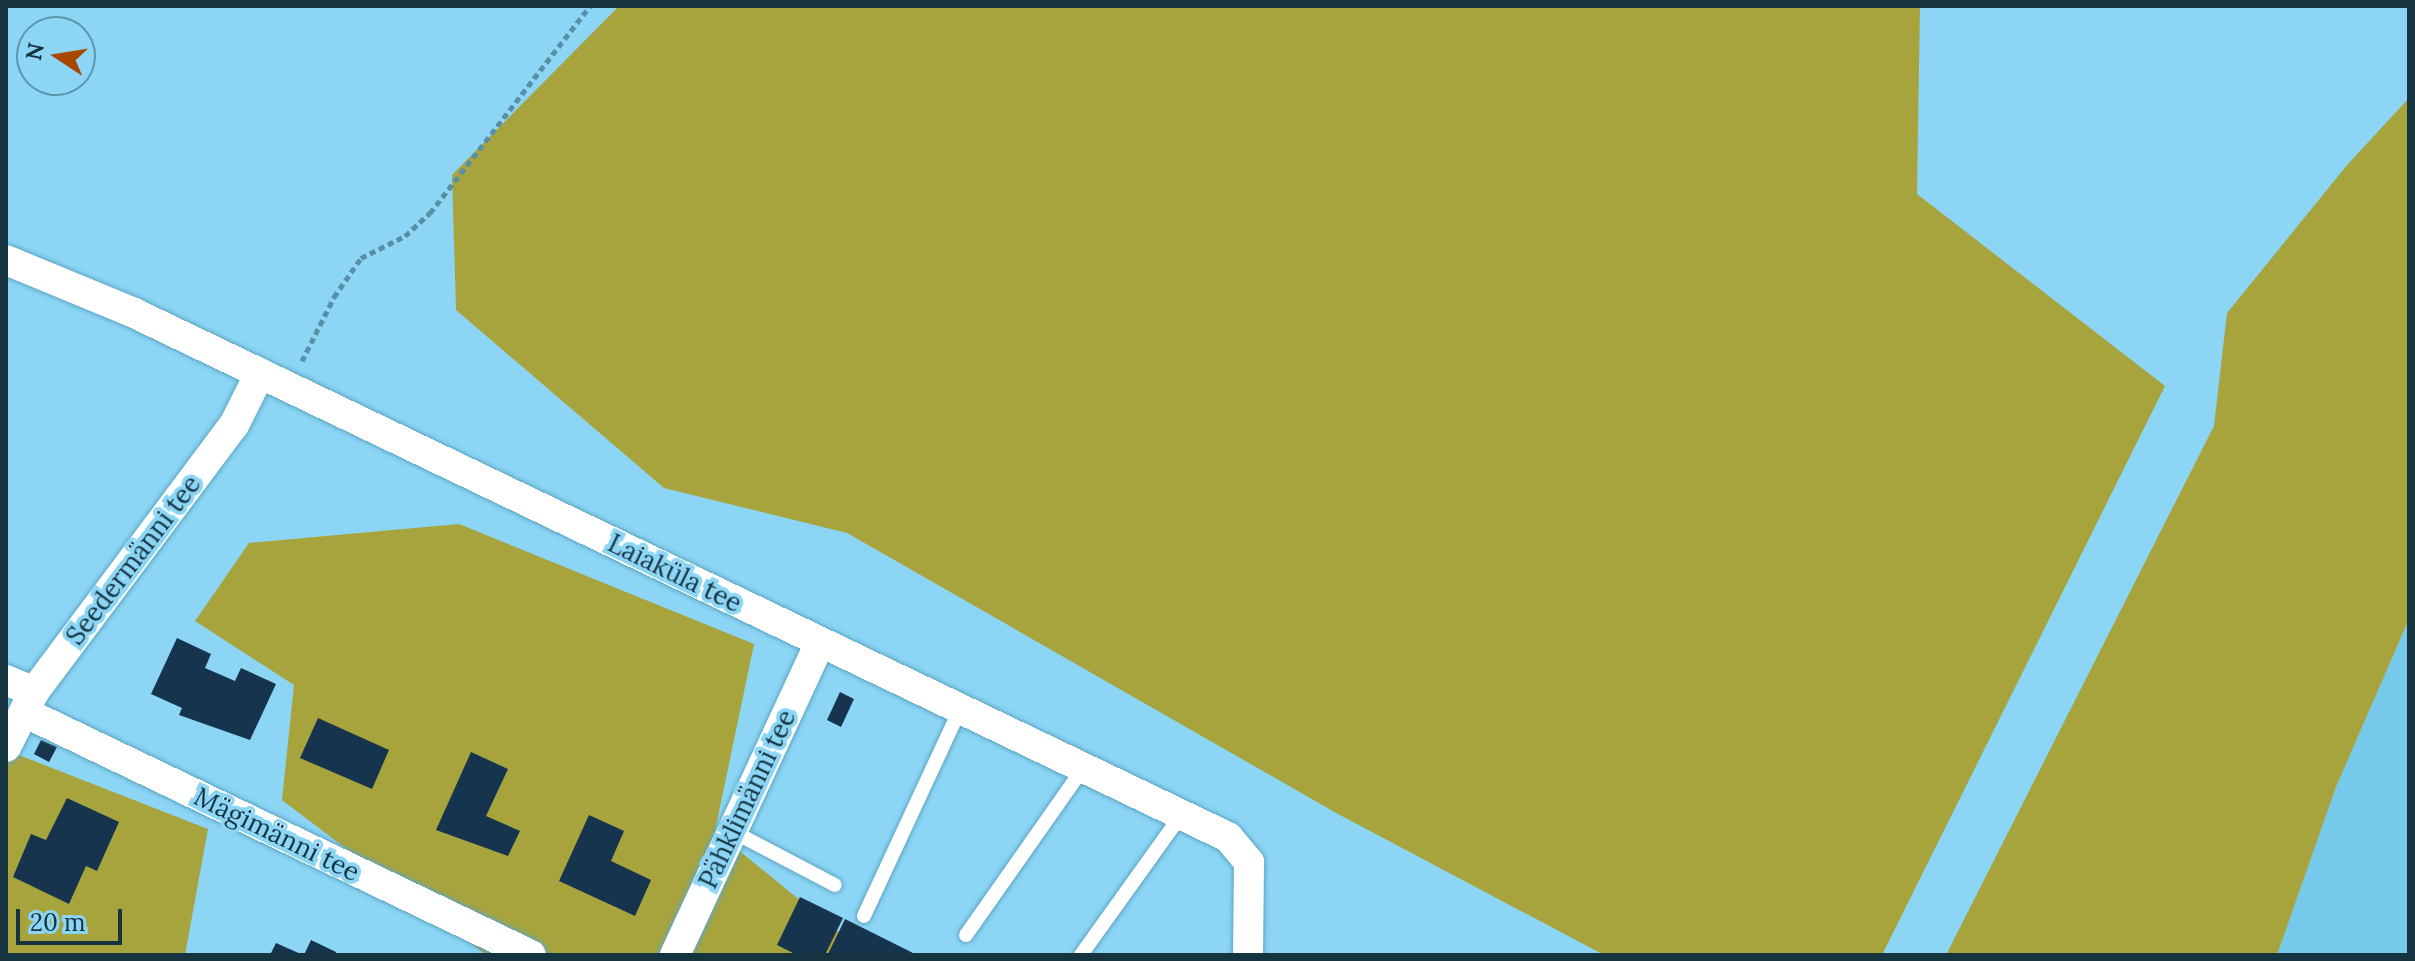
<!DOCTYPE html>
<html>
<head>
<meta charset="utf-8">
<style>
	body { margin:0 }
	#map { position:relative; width:2415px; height:961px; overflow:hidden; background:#8cd5f5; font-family:Lora,serif }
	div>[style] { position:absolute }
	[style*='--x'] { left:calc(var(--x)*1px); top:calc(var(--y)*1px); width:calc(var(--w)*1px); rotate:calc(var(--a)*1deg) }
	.built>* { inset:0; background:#77c9ec }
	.green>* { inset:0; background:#a7a43d }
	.building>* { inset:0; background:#16344e }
	.path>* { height:5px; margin-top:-2.5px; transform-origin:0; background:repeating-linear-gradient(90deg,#588ea6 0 6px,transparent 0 10px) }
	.roads { filter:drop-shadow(0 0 2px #5da6c4) drop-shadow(0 0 2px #5da6c4) }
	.lane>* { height:14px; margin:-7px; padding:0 7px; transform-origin:7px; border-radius:7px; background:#fff }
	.street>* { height:30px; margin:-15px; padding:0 15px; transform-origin:15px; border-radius:15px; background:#fff }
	span { translate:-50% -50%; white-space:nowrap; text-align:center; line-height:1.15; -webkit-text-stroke:8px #8cd5f5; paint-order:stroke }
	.street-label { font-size:26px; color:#153440 }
	.frame { position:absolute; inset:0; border:8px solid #153440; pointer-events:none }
	.north { position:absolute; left:16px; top:16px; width:80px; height:80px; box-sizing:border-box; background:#8cd5f5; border:2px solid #5c95ad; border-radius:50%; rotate:282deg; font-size:22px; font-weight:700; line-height:32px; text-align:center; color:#153440 }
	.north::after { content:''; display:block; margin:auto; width:28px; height:36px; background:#a84800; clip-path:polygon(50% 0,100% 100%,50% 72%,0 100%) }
	.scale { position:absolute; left:16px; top:909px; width:106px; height:36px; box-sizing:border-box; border:4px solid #153440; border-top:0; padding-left:10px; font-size:24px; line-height:28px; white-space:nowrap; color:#153440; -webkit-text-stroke:6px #8cd5f5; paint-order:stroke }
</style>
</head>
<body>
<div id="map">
	<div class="built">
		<i style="clip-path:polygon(2409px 619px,2409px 955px,2277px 955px,2336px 787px)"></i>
	</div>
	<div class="green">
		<i style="clip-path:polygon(619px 6px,1920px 6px,1917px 194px,2165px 386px,1882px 955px,1604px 955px,1338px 814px,847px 533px,664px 488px,456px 310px,452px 175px)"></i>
		<i style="clip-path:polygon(2409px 98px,2409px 619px,2336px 787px,2277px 955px,1946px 955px,2214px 426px,2227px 313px,2348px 164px)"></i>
		<i style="clip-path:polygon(459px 524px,754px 644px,715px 831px,867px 955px,486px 955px,282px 800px,294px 685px,195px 621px,249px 543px)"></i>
		<i style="clip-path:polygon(6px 750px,208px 829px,185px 955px,6px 955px)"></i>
	</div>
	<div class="building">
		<i style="clip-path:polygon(177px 638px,211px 654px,205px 668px,235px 681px,241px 668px,276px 684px,250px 740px,179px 715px,182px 708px,151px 694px)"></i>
		<i style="clip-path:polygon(840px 692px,854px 699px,841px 727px,827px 720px)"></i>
		<i style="clip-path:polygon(318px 718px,389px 750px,372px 789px,300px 758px)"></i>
		<i style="clip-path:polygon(41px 740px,57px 747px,49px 762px,34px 754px)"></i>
		<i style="clip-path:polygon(471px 752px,508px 769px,486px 816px,520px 831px,508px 856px,436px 830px)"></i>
		<i style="clip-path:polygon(67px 798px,119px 822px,97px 871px,86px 866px,69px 904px,13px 877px,31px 834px,46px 840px)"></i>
		<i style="clip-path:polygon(589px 815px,624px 831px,611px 861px,651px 880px,635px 916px,559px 881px)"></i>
		<i style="clip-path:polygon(800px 897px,843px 918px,825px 955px,797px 955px,777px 945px)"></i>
		<i style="clip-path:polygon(845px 919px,913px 953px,912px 955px,828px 954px)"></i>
		<i style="clip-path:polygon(311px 940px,336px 952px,335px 955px,304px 955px)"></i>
		<i style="clip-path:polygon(276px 943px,303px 955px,270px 955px)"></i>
	</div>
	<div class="path">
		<i style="--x:302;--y:361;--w:72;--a:-63.4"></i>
		<i style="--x:334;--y:297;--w:47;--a:-55.3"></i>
		<i style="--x:361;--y:258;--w:49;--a:-26.6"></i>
		<i style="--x:405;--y:236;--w:34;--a:-43"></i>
		<i style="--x:430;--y:213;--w:262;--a:-52.3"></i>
	</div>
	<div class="roads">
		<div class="lane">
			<i style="--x:732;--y:831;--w:116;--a:27.7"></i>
			<i style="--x:864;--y:916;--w:228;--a:-65.1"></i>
			<i style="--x:966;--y:935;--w:205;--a:-54.9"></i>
			<i style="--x:1081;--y:955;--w:173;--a:-54.4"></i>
		</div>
		<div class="street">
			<i style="--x:6;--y:260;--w:136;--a:22.4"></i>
			<i style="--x:132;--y:312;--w:1215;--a:25.6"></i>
			<i style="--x:1228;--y:837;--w:33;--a:50"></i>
			<i style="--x:1249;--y:862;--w:93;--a:90.6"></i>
			<i style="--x:6;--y:680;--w:30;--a:23"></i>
			<i style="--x:24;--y:712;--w:562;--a:25.61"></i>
			<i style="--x:6;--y:747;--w:62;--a:-63"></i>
			<i style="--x:34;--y:692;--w:334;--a:-53.2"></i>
			<i style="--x:234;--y:425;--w:58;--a:-63.4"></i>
			<i style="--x:675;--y:955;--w:344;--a:-65.1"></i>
		</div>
	</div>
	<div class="street-label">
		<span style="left:133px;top:560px;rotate:-53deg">Seedermänni tee</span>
		<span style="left:675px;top:573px;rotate:26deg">Laiaküla tee</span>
		<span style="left:747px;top:799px;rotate:-65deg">Pähklimänni tee</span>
		<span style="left:277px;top:834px;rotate:26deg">Mägimänni tee</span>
	</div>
	<div class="frame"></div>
	<div class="north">N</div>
	<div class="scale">20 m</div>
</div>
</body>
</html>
